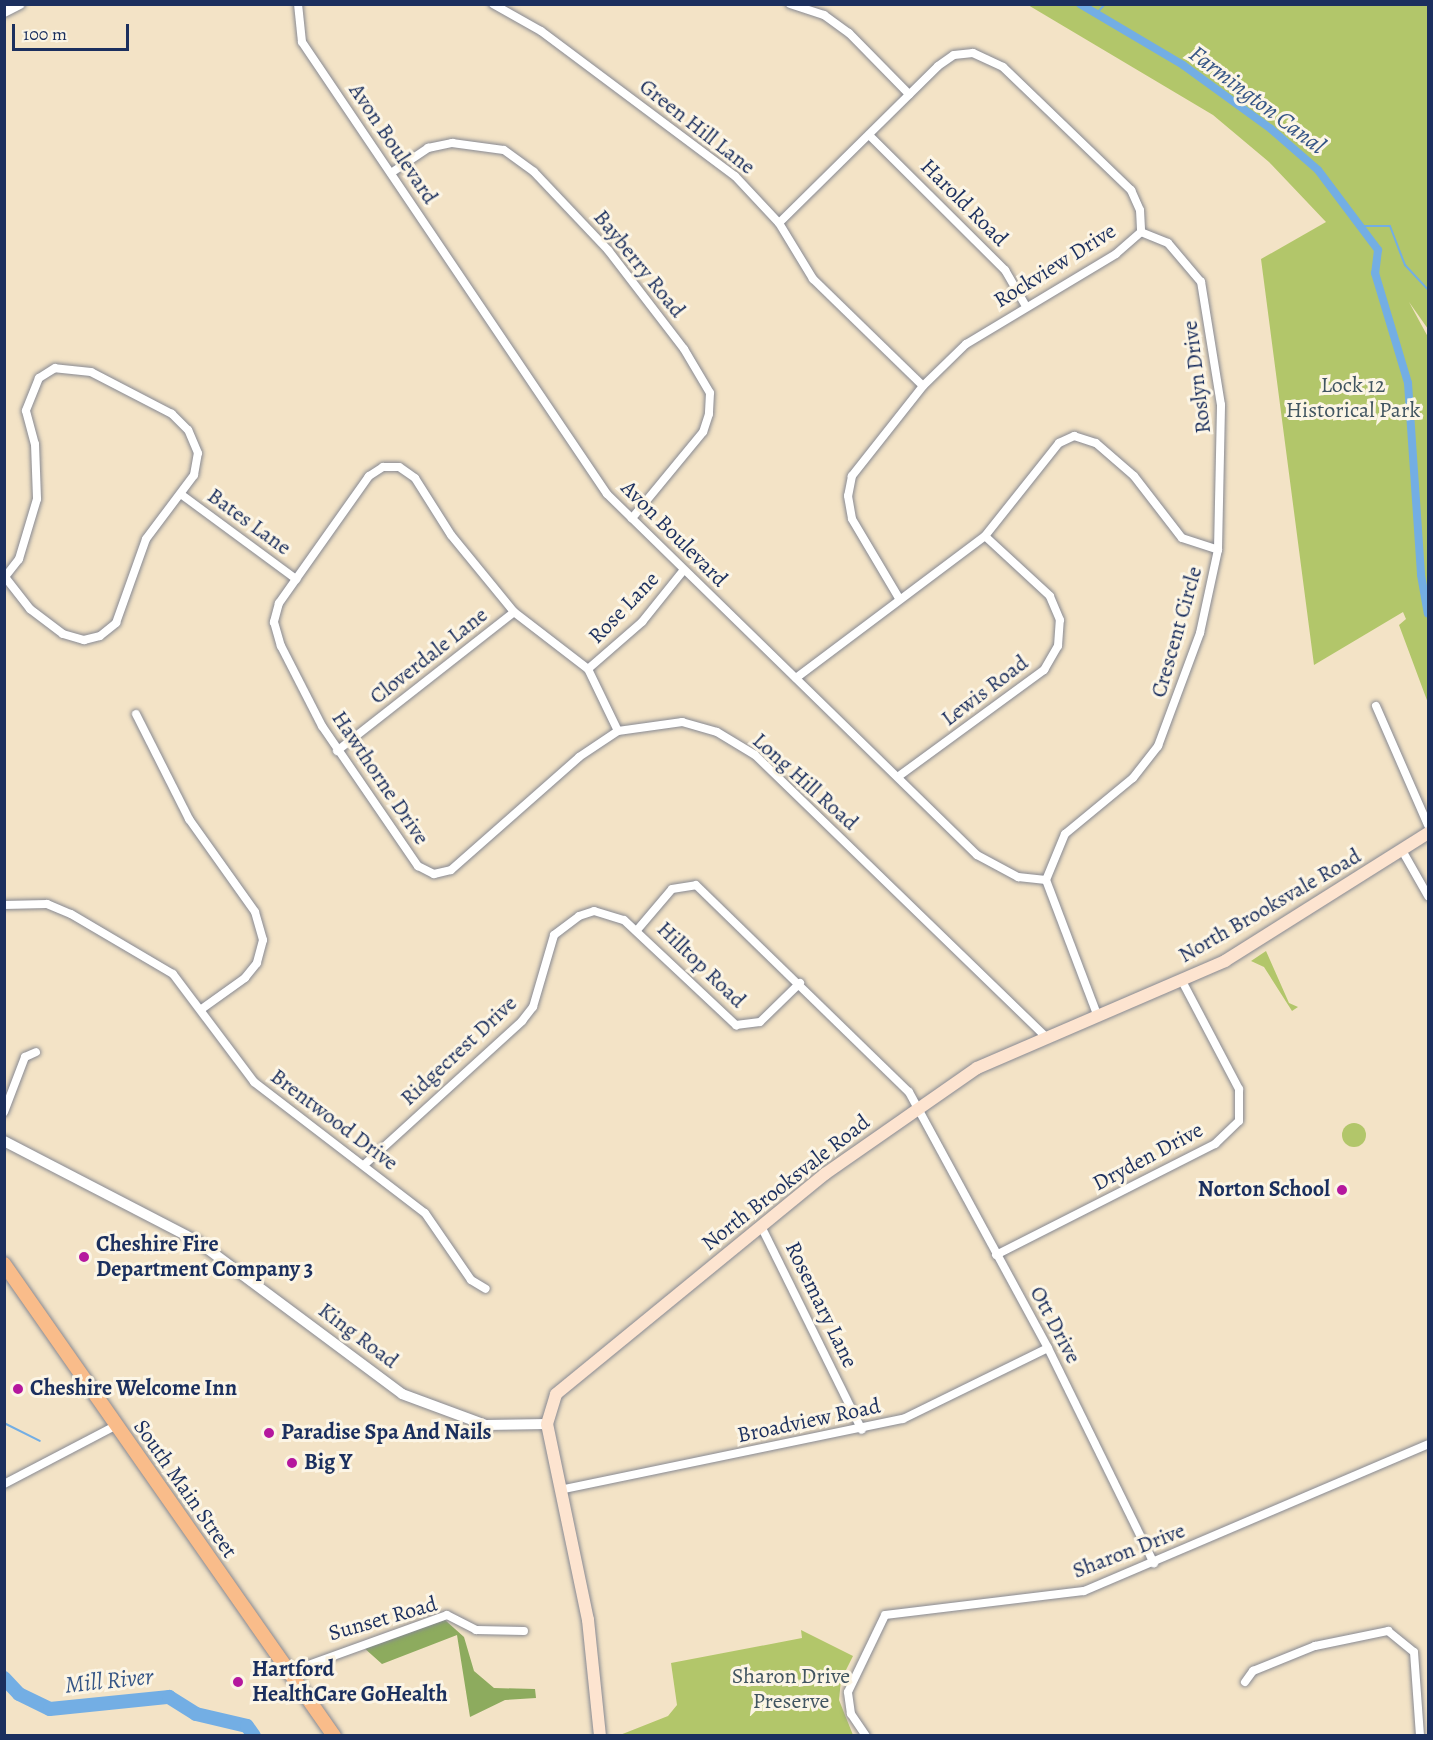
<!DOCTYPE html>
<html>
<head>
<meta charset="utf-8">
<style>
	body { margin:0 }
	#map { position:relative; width:1433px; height:1740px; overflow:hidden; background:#f3e3c6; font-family:Alegreya,serif }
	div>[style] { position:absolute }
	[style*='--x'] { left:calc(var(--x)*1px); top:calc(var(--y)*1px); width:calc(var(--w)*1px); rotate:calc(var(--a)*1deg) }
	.green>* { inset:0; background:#b2c66a }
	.round { border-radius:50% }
	.forest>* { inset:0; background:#8dab5e }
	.stream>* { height:2px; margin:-1px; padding:0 1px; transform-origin:1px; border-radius:1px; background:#73aee4 }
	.canal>* { height:8px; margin:-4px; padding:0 4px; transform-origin:4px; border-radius:4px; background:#73aee4 }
	.river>* { height:14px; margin:-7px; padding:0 7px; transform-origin:7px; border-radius:7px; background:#73aee4 }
	.roads { filter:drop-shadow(0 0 2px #878992) drop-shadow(0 0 2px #878992) }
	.minor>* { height:8px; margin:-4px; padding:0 4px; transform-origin:4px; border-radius:4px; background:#fff }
	.tertiary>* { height:10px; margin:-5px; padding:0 5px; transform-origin:5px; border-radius:5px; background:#fff }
	.secondary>* { height:12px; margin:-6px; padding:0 6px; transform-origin:6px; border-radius:6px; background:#fde4d0 }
	.trunk>* { height:14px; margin:-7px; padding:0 7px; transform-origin:7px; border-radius:7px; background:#f9bc8a }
	.dots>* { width:16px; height:16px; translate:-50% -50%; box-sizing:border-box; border:3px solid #fcf5e5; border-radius:50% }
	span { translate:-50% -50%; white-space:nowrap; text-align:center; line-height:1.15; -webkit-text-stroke:6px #fcf5e5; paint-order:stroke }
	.street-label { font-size:22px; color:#1b2f5e }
	.park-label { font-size:22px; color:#415561 }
	.poi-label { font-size:22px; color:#1b2f5e; font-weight:700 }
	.right { translate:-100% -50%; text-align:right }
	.left { translate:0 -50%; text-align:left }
	.water-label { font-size:24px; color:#355586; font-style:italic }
	.frame { position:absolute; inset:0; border:6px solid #1b2f5e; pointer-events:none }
	.scale { position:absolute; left:12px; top:24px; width:117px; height:27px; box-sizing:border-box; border:3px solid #1b2f5e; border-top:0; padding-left:8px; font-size:18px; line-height:21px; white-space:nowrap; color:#1b2f5e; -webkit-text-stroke:4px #fcf5e5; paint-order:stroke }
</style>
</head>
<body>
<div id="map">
	<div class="green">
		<i style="clip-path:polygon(1028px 5px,1428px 5px,1428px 329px,1409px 302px,1428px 337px,1428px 703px,1399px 625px,1406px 619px,1403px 612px,1314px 665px,1261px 259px,1326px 222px,1269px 162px,1213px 115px)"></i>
		<i style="clip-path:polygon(1266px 951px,1289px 1003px,1298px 1007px,1292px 1011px,1264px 967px,1251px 961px)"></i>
		<i class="round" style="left:1342px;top:1123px;width:24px;height:24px"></i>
		<i style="clip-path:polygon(801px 1630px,853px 1656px,841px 1680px,839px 1700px,853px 1735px,620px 1735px,668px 1716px,677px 1705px,671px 1663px,802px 1638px)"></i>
	</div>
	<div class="forest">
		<i style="clip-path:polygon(445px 1620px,464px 1637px,474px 1671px,494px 1688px,535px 1689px,536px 1698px,505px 1700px,470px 1717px,457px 1635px,382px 1664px,363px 1647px)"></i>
	</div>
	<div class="stream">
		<i style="--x:1096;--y:14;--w:13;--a:-48"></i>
		<i style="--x:1362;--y:226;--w:28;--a:0"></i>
		<i style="--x:1390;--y:226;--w:42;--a:69"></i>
		<i style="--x:1405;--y:265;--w:34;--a:47"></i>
		<i style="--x:4;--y:1423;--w:40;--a:26.6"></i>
	</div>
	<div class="canal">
		<i style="--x:1080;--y:4;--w:120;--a:30.6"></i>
		<i style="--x:1183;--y:65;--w:109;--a:36"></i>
		<i style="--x:1271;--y:129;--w:62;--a:41.1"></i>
		<i style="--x:1318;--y:170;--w:100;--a:53.1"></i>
		<i style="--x:1378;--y:250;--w:23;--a:97"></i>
		<i style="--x:1375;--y:273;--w:115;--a:73.3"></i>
		<i style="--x:1408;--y:383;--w:192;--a:86.1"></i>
		<i style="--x:1421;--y:575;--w:39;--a:80"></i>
	</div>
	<div class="river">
		<i style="--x:4;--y:1678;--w:22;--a:47"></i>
		<i style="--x:19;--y:1694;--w:34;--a:26"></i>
		<i style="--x:50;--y:1709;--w:120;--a:-5.8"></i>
		<i style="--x:169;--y:1697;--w:32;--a:32"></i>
		<i style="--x:196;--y:1714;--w:52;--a:13.2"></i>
		<i style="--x:247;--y:1726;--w:12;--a:55"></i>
	</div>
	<div class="roads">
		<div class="minor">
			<i style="--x:298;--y:4;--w:38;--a:84"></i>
			<i style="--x:302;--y:42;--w:545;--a:55.99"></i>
			<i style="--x:607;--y:494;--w:517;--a:44.29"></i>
			<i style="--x:977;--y:855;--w:47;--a:28.2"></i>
			<i style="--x:1018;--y:877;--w:28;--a:6"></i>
			<i style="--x:1046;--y:880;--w:143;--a:69.2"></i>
			<i style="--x:493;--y:4;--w:55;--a:29.4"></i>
			<i style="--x:541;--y:31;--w:242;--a:36.8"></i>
			<i style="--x:735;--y:176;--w:64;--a:46.9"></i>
			<i style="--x:779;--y:223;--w:66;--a:58.7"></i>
			<i style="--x:813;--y:279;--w:153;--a:44.2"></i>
			<i style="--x:790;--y:4;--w:36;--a:18"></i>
			<i style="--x:824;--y:15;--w:31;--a:36"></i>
			<i style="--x:849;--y:33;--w:86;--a:45.5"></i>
			<i style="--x:869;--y:135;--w:192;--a:44.8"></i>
			<i style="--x:1005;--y:270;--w:39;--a:60"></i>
			<i style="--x:391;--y:173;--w:45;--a:-34"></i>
			<i style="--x:428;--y:148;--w:25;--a:-12"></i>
			<i style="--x:452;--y:143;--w:52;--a:7.7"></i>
			<i style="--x:504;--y:150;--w:37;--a:36"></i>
			<i style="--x:534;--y:172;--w:108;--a:46.5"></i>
			<i style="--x:608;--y:250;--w:125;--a:52.5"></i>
			<i style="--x:684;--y:349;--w:51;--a:59.4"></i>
			<i style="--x:710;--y:393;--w:21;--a:93"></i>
			<i style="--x:709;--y:414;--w:19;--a:108"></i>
			<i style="--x:703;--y:432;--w:112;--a:129.5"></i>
			<i style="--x:779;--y:223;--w:223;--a:-44.6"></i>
			<i style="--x:938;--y:66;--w:19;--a:-35"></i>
			<i style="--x:954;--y:55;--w:19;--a:-6"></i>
			<i style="--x:973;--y:53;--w:33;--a:25"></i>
			<i style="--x:1003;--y:67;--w:178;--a:43.9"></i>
			<i style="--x:1131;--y:190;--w:22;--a:66"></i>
			<i style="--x:1140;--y:210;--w:22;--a:87"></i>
			<i style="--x:1141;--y:232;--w:33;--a:139"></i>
			<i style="--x:1116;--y:254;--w:175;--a:149"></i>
			<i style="--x:966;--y:344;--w:60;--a:135.7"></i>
			<i style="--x:923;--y:386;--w:115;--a:128.3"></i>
			<i style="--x:852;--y:476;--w:20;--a:101"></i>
			<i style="--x:848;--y:496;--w:23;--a:80"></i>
			<i style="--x:852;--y:519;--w:92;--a:59.3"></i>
			<i style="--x:182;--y:495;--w:142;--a:36.4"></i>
			<i style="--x:4;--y:575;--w:2;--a:63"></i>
			<i style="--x:5;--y:577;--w:41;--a:52"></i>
			<i style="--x:30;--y:609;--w:41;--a:37.1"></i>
			<i style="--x:63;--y:634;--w:22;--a:16"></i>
			<i style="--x:84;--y:640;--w:16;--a:-14"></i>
			<i style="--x:100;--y:636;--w:21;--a:-39"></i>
			<i style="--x:116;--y:623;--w:89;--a:-70.3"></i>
			<i style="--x:146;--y:539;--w:80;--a:-53.1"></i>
			<i style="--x:194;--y:475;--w:22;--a:-80"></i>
			<i style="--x:198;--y:453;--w:25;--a:-113"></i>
			<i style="--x:188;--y:430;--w:23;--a:-135"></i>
			<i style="--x:172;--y:414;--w:91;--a:-152.6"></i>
			<i style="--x:91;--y:372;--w:36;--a:-174"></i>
			<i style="--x:55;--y:368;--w:19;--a:148"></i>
			<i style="--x:39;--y:378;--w:35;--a:112"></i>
			<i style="--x:26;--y:411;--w:34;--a:75"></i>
			<i style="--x:35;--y:444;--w:55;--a:87.9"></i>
			<i style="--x:37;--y:499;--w:63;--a:106.7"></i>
			<i style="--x:19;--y:559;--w:23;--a:128"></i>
			<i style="--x:588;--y:669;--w:72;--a:-41"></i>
			<i style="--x:642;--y:622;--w:65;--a:-51.2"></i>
			<i style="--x:796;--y:678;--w:236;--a:-36.9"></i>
			<i style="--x:985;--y:536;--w:119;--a:-51.5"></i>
			<i style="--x:1059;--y:443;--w:17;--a:-25"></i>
			<i style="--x:1074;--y:436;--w:23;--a:18"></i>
			<i style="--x:1096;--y:443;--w:50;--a:41"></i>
			<i style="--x:1134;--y:476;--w:78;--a:52.3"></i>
			<i style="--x:1182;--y:538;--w:38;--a:18"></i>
			<i style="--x:1376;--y:706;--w:130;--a:66.4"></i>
			<i style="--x:136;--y:714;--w:118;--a:63.2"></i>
			<i style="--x:189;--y:819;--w:114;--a:54.6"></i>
			<i style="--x:255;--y:912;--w:29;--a:74"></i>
			<i style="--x:263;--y:940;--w:24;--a:105"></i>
			<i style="--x:257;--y:963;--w:19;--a:129"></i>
			<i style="--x:245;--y:978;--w:52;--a:144.5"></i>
			<i style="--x:618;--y:731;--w:69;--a:-115.8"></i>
			<i style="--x:588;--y:669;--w:93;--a:-142.4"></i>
			<i style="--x:514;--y:612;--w:99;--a:-129.3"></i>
			<i style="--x:451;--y:535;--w:67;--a:-122.3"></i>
			<i style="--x:415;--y:478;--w:19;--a:-145"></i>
			<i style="--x:399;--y:467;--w:16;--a:180"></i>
			<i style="--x:383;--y:467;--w:17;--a:147"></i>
			<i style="--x:369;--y:476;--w:156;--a:125.3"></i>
			<i style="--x:279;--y:603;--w:20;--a:105"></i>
			<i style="--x:274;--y:622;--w:25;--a:74"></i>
			<i style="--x:281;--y:646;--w:90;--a:62.9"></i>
			<i style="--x:322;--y:726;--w:170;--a:55.6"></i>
			<i style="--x:418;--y:866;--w:18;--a:27"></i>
			<i style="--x:434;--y:874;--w:17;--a:-13"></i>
			<i style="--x:451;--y:870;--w:171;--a:-41.4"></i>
			<i style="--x:579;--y:757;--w:47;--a:-33.7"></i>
			<i style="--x:618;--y:731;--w:65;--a:-8"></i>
			<i style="--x:682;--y:722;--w:36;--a:16"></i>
			<i style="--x:717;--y:732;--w:44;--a:31.2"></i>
			<i style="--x:755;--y:755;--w:404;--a:44.1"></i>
			<i style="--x:337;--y:751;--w:225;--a:-38.1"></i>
			<i style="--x:899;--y:776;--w:180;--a:-36.2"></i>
			<i style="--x:1044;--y:670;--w:28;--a:-60"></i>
			<i style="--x:1058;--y:646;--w:26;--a:-86"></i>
			<i style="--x:1060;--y:620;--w:26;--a:-113"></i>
			<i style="--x:1050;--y:596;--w:88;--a:-137.3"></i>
			<i style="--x:1403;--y:852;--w:51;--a:60.4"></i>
			<i style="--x:1046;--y:880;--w:50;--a:-67.6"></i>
			<i style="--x:1065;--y:834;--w:88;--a:-39.5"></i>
			<i style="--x:1133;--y:778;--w:41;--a:-52"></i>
			<i style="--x:1158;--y:746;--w:121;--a:-69.6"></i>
			<i style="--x:1200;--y:633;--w:85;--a:-77.8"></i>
			<i style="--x:1218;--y:550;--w:145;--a:-88.8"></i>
			<i style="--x:1221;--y:405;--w:125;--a:-99.2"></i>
			<i style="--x:1201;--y:282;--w:51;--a:-130.2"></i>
			<i style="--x:1168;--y:243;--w:29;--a:-158"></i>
			<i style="--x:4;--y:905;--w:43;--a:-1.3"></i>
			<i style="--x:47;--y:904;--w:26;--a:23"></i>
			<i style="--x:71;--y:914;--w:118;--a:30.5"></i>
			<i style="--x:173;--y:974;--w:135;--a:53.1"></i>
			<i style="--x:254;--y:1082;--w:215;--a:37.5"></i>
			<i style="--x:425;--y:1213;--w:81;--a:55.5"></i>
			<i style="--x:471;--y:1280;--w:17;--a:31"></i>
			<i style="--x:638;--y:929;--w:52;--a:-49.6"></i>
			<i style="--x:672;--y:889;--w:24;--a:-9"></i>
			<i style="--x:696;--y:885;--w:297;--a:44.2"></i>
			<i style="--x:909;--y:1092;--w:291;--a:61.5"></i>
			<i style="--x:1048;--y:1348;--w:240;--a:63.8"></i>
			<i style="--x:4;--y:1112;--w:59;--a:-69.1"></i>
			<i style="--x:25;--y:1057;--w:12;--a:-24"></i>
			<i style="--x:364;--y:1165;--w:214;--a:-42.3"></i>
			<i style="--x:522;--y:1021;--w:18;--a:-52"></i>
			<i style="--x:533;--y:1007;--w:75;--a:-73.7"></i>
			<i style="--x:554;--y:935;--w:31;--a:-37"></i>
			<i style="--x:579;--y:916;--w:16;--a:-18"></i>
			<i style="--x:594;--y:911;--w:31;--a:17"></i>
			<i style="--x:624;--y:920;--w:154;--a:43.2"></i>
			<i style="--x:736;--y:1025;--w:24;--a:-7"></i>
			<i style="--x:760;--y:1022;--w:56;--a:-44.3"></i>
			<i style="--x:762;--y:1228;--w:225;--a:63.7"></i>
			<i style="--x:996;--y:1255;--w:246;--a:-26.9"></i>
			<i style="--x:1215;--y:1144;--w:33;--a:-44"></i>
			<i style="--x:1239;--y:1121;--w:32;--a:-90"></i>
			<i style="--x:1239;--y:1089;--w:122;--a:-117.8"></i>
			<i style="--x:4;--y:1484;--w:125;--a:-27.6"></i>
			<i style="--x:564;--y:1489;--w:346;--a:-11.7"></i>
			<i style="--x:903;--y:1419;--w:161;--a:-26.1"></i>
			<i style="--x:289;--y:1672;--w:168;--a:-19.8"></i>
			<i style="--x:447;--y:1615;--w:33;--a:27"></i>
			<i style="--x:476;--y:1630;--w:48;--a:1.2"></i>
			<i style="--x:1245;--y:1682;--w:14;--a:-54"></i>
			<i style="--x:1253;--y:1671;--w:67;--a:-22"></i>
			<i style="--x:1315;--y:1646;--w:75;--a:-11.6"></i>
			<i style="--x:1388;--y:1631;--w:33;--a:39"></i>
			<i style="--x:1414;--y:1652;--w:84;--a:85.9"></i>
			<i style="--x:866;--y:1736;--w:27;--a:-124"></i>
			<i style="--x:851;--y:1714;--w:22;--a:-98"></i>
			<i style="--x:848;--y:1692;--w:85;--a:-64.3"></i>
			<i style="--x:885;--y:1615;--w:200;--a:-6.9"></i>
			<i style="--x:1084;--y:1591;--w:374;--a:-23.1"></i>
		</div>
		<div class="tertiary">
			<i style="--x:4;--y:12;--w:18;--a:-27"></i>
			<i style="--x:4;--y:1141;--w:217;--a:27.4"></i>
			<i style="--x:197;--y:1241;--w:256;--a:36.7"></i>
			<i style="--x:402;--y:1394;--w:90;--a:20.3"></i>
			<i style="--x:486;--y:1425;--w:61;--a:-0.9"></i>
		</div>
		<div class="secondary">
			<i style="--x:600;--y:1736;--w:117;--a:-95.9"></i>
			<i style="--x:588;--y:1620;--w:200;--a:-101.8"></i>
			<i style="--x:547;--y:1424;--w:31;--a:-73"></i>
			<i style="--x:556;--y:1394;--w:348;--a:-39.3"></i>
			<i style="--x:825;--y:1174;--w:185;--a:-34.9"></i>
			<i style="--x:977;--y:1068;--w:270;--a:-23.3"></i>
			<i style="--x:1225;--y:961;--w:240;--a:-32.2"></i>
		</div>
		<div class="trunk">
			<i style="--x:4;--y:1264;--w:576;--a:55.04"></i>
		</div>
	</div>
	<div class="dots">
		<i style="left:1342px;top:1190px;background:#b5179e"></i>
		<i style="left:84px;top:1257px;background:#b5179e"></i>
		<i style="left:18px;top:1389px;background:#b5179e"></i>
		<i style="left:269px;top:1433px;background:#b5179e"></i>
		<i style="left:292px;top:1463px;background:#b5179e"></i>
		<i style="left:238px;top:1682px;background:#b5179e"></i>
	</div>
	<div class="street-label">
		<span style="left:697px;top:127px;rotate:38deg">Green Hill Lane</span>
		<span style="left:393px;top:144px;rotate:56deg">Avon Boulevard</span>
		<span style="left:964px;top:203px;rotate:45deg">Harold Road</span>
		<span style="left:639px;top:264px;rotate:51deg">Bayberry Road</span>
		<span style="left:1055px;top:266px;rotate:-32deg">Rockview Drive</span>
		<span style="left:1197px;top:377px;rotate:-97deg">Roslyn Drive</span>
		<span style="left:249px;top:522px;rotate:36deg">Bates Lane</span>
		<span style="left:674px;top:534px;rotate:45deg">Avon Boulevard</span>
		<span style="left:624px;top:608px;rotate:-46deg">Rose Lane</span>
		<span style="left:1177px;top:632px;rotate:-74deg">Crescent Circle</span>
		<span style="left:429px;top:656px;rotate:-38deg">Cloverdale Lane</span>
		<span style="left:985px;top:691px;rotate:-37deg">Lewis Road</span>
		<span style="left:380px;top:778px;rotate:56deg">Hawthorne Drive</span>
		<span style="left:805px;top:782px;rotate:42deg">Long Hill Road</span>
		<span style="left:1270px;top:906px;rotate:-30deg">North Brooksvale Road</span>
		<span style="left:701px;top:965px;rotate:44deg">Hilltop Road</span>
		<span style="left:459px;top:1051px;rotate:-43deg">Ridgecrest Drive</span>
		<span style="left:334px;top:1120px;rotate:37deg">Brentwood Drive</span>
		<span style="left:1148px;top:1157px;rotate:-28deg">Dryden Drive</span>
		<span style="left:786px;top:1183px;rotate:-38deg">North Brooksvale Road</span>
		<span style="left:821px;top:1305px;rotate:64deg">Rosemary Lane</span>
		<span style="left:1055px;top:1325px;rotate:62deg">Ott Drive</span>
		<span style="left:358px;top:1336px;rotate:37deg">King Road</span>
		<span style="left:809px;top:1421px;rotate:-12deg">Broadview Road</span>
		<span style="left:185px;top:1489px;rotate:55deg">South Main Street</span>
		<span style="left:1129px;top:1551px;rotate:-21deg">Sharon Drive</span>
		<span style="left:383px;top:1619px;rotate:-16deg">Sunset Road</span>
	</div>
	<div class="park-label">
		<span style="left:1353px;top:398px">Lock 12<br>Historical Park</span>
		<span style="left:791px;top:1689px">Sharon Drive<br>Preserve</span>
	</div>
	<div class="poi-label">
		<span class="right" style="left:1330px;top:1190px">Norton School</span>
		<span class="left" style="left:96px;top:1257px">Cheshire Fire<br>Department Company 3</span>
		<span class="left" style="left:30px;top:1389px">Cheshire Welcome Inn</span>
		<span class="left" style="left:281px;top:1433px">Paradise Spa And Nails</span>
		<span class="left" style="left:304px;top:1463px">Big Y</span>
		<span class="left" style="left:252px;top:1682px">Hartford<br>HealthCare GoHealth</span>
	</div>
	<div class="water-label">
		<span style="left:1257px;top:100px;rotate:37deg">Farmington Canal</span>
		<span style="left:109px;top:1681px;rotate:-6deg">Mill River</span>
	</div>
	<div class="frame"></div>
	<div class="scale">100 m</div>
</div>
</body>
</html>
